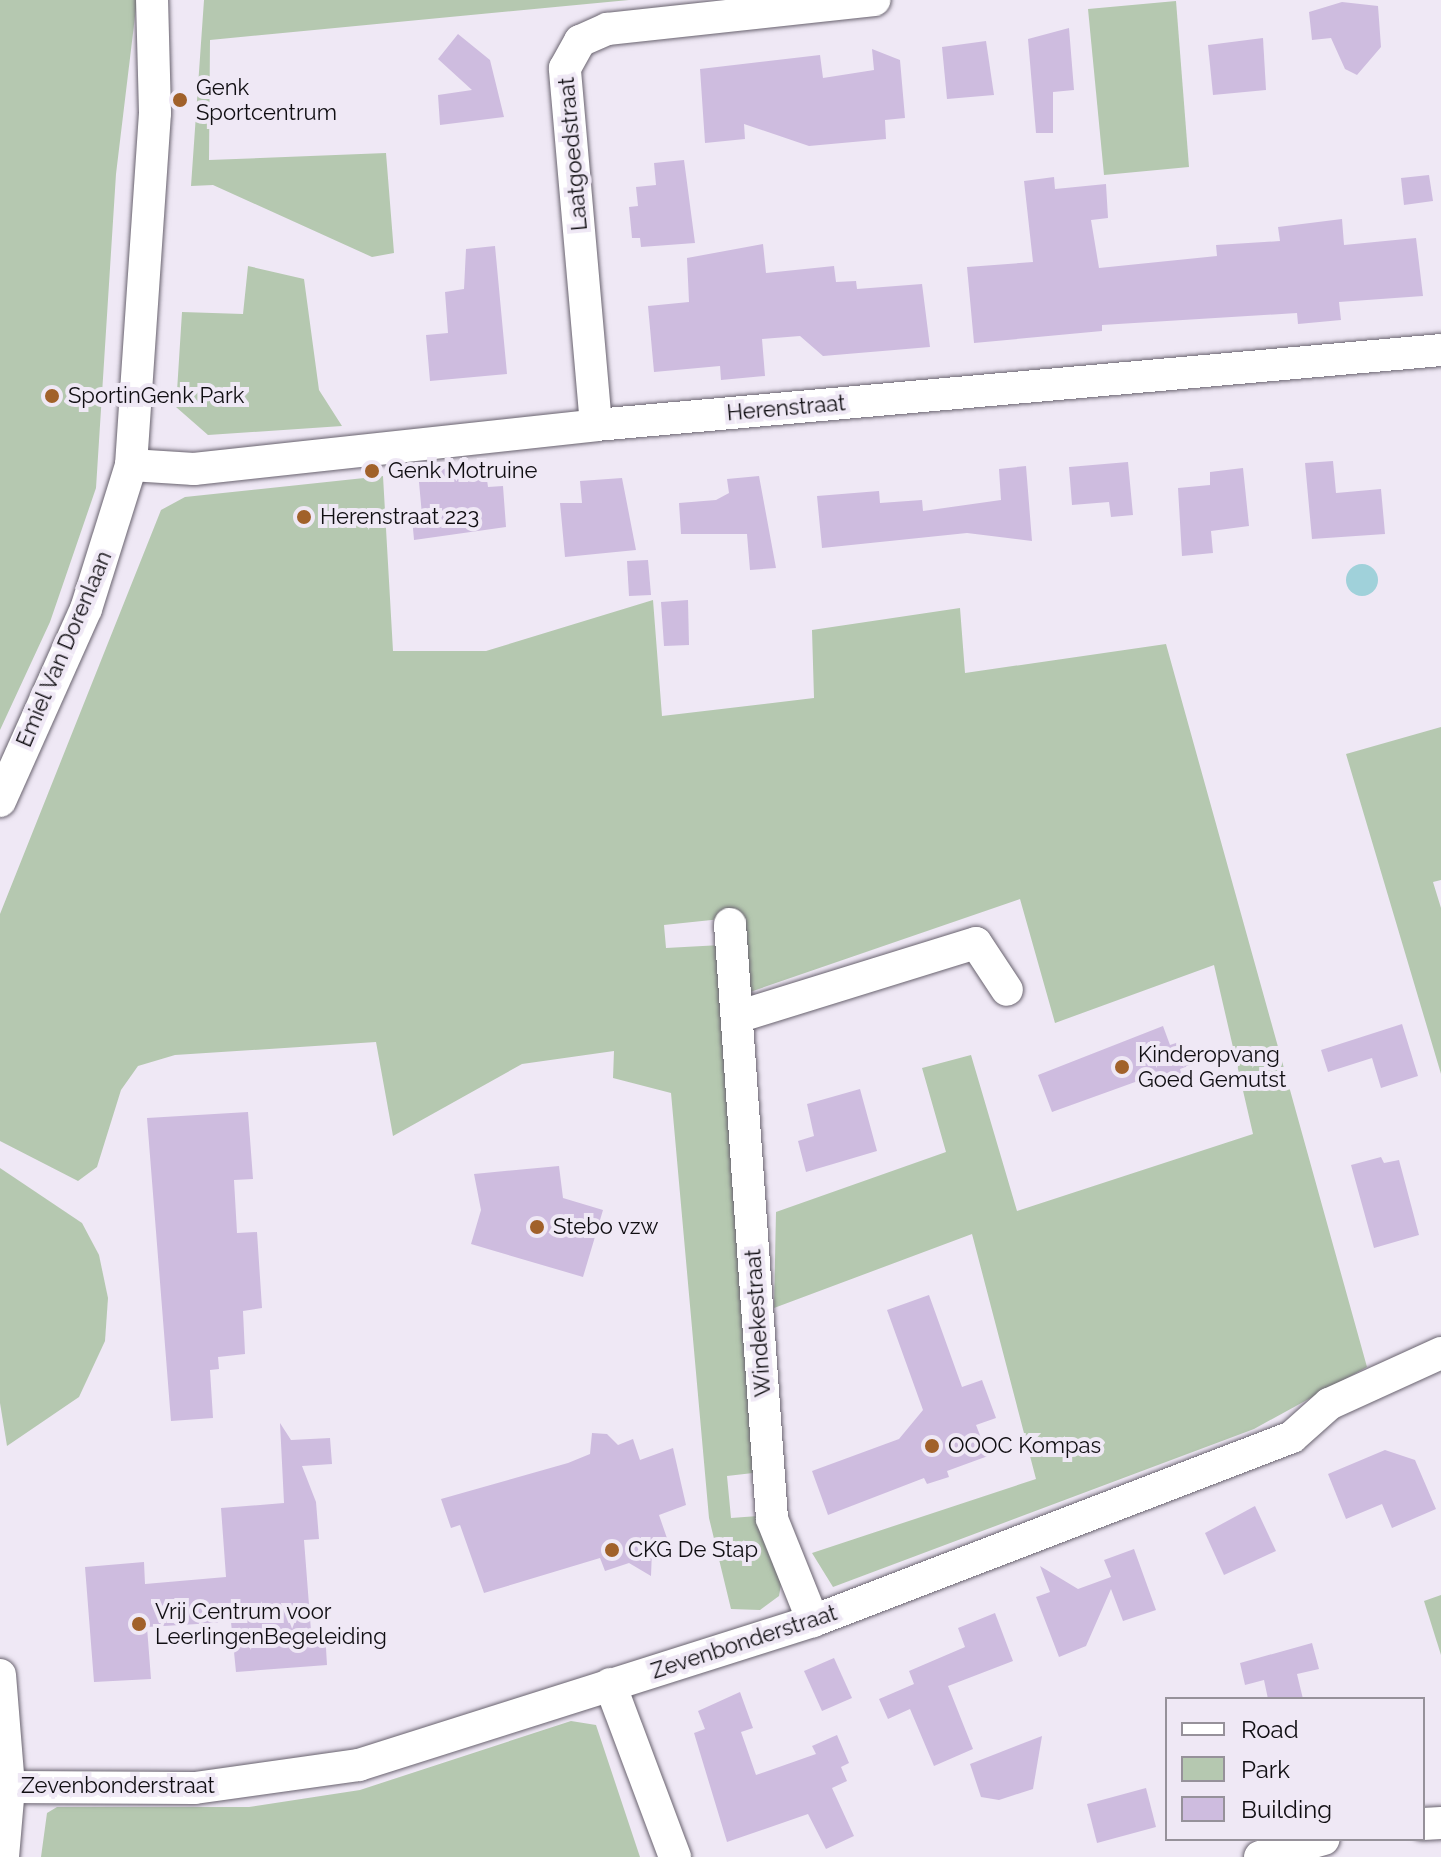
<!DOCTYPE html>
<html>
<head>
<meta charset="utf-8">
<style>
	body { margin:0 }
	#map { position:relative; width:1441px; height:1857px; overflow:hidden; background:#efe8f5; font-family:Raleway,sans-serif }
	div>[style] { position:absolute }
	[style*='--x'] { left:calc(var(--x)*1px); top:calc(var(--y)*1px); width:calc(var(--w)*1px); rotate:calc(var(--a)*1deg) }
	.green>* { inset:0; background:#b5c8b0 }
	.water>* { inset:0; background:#a0d1da }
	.round { border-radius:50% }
	.building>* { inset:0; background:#cebcdf }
	.roads { filter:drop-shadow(0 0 2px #69636f) drop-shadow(0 0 2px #69636f) }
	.minor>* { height:32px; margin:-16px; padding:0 16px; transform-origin:16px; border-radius:16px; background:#fff }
	.dots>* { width:22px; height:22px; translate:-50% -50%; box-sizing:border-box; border:4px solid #efe8f5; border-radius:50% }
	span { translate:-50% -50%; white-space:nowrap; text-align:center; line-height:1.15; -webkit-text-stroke:8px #efe8f5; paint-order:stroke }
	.poi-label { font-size:22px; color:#100e12 }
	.left { translate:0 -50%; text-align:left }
	.street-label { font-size:22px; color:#100e12 }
	.legend { position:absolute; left:1165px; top:1697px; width:260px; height:144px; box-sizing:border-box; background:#efe8f5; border:2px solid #96919a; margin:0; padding:10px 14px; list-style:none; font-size:24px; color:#100e12 }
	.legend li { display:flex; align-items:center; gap:16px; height:40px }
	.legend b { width:40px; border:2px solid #96919a }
</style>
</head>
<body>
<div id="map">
	<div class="green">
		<i style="clip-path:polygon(0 0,137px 0,116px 174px,96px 488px,50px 622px,0 730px)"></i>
		<i style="clip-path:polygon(204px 0,629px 0,210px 40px,209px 160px,386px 153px,394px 253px,372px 257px,213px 185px,191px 186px)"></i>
		<i style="clip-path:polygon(1176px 1px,1189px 167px,1104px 175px,1088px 9px)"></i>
		<i style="clip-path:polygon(248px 266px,304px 279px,319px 390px,342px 426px,208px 435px,176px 407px,182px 312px,243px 314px)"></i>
		<i style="clip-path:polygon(383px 476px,393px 651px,486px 651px,653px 600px,662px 716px,814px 698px,812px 630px,960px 608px,965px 673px,1166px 644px,1367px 1367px,1254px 1429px,833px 1587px,812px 1553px,1036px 1479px,972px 1234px,774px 1308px,776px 1212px,946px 1152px,922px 1068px,971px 1055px,1017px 1211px,1253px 1134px,1214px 965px,1055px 1023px,1020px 899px,750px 992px,740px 917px,664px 925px,666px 948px,721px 945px,753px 1473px,727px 1476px,731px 1518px,758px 1516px,782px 1578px,779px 1596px,760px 1610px,731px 1609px,709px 1518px,671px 1093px,613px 1078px,614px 1051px,522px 1064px,393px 1136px,376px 1042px,175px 1055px,138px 1066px,121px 1090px,97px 1167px,78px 1181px,0 1141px,0 914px,161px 510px,185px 497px)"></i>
		<i style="clip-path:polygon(1441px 727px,1441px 880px,1433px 882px,1441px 908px,1441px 1074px,1346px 754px)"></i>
		<i style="clip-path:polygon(0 1168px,82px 1223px,99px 1255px,108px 1298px,105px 1341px,79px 1397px,7px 1446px,0 1403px)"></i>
		<i style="clip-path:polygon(1441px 1595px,1441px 1655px,1424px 1601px)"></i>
		<i style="clip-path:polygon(571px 1721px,596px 1725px,640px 1857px,41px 1857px,47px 1813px,57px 1807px,249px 1807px,360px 1790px)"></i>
	</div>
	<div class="water">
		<i class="round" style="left:1346px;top:564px;width:32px;height:32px"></i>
	</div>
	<div class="building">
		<i style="clip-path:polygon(1342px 2px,1378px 6px,1381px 47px,1357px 75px,1345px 69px,1331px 38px,1312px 40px,1309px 12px)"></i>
		<i style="clip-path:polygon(1069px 28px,1074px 90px,1053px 92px,1053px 133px,1036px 133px,1028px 39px)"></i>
		<i style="clip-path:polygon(458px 34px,490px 60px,504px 117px,440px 125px,438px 95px,472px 90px,438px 59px)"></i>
		<i style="clip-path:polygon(1263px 38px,1266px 90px,1213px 95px,1208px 45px)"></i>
		<i style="clip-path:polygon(986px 41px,994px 95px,947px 99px,942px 47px)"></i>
		<i style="clip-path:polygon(872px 49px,900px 60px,905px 118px,885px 120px,886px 139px,809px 146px,744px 124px,745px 139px,705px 143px,700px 69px,820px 55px,823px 78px,874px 70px)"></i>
		<i style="clip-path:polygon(684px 160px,695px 243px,641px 247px,640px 238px,632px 238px,629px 207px,638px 206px,636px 187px,656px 185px,654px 163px)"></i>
		<i style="clip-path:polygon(1429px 175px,1433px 201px,1404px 205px,1401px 178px)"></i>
		<i style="clip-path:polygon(1054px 177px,1055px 189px,1106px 184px,1108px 218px,1091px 220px,1099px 268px,1217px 256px,1216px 245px,1280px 241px,1278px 227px,1342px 219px,1344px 245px,1416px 238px,1423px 296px,1339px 302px,1341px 320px,1298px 324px,1297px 313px,1102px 325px,1102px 331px,974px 343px,967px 267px,1033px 262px,1024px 181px)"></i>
		<i style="clip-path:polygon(763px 244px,766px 273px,834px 266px,836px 282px,856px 281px,857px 289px,922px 284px,930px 347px,823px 356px,800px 336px,762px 339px,765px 376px,721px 380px,720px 366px,654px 372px,648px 306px,689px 302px,687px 258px)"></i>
		<i style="clip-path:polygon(495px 246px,507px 374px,430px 381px,426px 335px,448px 333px,445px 292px,464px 289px,466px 249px)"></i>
		<i style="clip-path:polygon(1333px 461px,1336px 493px,1381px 489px,1385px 534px,1312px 539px,1305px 463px)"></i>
		<i style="clip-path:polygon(1128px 462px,1133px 515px,1111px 517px,1109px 502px,1072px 505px,1069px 467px)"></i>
		<i style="clip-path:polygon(485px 465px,488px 487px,503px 486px,506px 527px,414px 540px,412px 517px,422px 515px,418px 471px)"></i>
		<i style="clip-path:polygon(1026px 466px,1032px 541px,967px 533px,822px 548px,817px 496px,879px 491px,880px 503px,922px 500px,923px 511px,1001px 500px,999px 469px)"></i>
		<i style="clip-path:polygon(1243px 468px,1249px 526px,1211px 531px,1213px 553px,1182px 556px,1178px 488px,1210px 485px,1210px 472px)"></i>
		<i style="clip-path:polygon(759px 476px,776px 568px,750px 570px,747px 534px,681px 534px,679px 503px,716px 500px,729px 493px,727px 479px)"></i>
		<i style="clip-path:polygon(622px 478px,636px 550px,565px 557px,560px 503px,582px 503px,580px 481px)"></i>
		<i style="clip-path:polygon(648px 560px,651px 595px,629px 596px,627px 561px)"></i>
		<i style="clip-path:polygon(688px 600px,689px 645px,664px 646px,661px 602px)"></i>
		<i style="clip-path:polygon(1402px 1024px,1418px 1076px,1381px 1088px,1372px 1058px,1328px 1072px,1321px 1050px)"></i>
		<i style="clip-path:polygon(1163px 1026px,1170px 1045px,1182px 1041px,1191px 1065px,1180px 1069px,1182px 1077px,1153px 1088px,1149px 1077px,1052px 1112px,1038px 1075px)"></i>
		<i style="clip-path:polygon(860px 1089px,877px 1151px,806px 1172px,798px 1141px,814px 1136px,807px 1104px)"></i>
		<i style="clip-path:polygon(248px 1112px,253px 1179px,234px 1180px,237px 1233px,257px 1232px,262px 1308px,243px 1311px,245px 1354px,218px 1357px,219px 1369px,210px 1370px,213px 1418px,171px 1421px,147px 1118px)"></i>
		<i style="clip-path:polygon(1381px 1157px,1384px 1163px,1399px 1160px,1419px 1235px,1374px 1248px,1351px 1165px)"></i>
		<i style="clip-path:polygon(559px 1166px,563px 1198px,603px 1210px,583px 1277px,471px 1244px,481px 1210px,474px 1174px)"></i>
		<i style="clip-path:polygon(929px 1295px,962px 1387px,982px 1380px,996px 1418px,976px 1425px,988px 1456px,947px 1471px,949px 1477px,927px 1484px,924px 1478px,828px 1515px,812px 1471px,899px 1439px,923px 1410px,887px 1310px)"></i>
		<i style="clip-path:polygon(280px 1423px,291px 1440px,330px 1438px,332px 1464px,302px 1466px,316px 1502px,319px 1539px,304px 1540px,311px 1631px,325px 1631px,327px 1665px,236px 1672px,231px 1622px,147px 1627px,151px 1679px,94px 1682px,85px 1567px,144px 1562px,145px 1584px,226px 1577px,221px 1508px,284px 1503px)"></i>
		<i style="clip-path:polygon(592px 1433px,607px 1434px,618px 1445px,633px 1439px,640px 1460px,673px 1448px,686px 1505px,659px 1515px,669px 1544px,652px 1550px,651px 1576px,629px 1563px,605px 1571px,600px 1558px,484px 1593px,460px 1525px,451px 1528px,441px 1499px,568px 1463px,590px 1454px)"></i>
		<i style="clip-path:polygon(1385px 1450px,1415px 1460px,1436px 1509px,1392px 1528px,1382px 1504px,1346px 1519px,1328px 1474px)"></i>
		<i style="clip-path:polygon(1255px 1506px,1276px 1551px,1224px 1575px,1205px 1533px)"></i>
		<i style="clip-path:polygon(1134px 1549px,1156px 1610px,1123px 1621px,1111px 1589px,1086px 1646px,1059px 1657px,1036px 1597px,1050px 1592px,1040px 1566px,1078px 1589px,1111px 1577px,1104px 1560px)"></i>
		<i style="clip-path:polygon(995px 1613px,1013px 1661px,948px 1686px,973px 1749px,934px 1766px,910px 1709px,888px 1719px,879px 1699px,914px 1684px,909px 1671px,965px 1647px,958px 1628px)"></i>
		<i style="clip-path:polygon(1312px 1643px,1319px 1669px,1297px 1674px,1303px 1699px,1268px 1699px,1264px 1680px,1245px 1685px,1240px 1663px)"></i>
		<i style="clip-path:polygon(834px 1658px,852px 1698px,822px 1711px,804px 1671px)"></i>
		<i style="clip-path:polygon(740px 1692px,753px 1728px,741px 1732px,756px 1775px,816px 1754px,812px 1746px,837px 1735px,849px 1763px,841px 1767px,847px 1781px,832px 1788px,854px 1836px,826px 1849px,808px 1814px,727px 1842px,694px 1733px,705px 1729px,698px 1711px)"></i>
		<i style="clip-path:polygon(1042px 1736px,1033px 1789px,999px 1800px,981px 1797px,970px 1764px)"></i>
		<i style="clip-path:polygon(1146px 1788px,1156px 1827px,1097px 1843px,1087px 1804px)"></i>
	</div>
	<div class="roads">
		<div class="minor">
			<i style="--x:596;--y:425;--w:358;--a:-95"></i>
			<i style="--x:565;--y:68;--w:31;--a:-61"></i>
			<i style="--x:580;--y:41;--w:30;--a:-24"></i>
			<i style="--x:607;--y:29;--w:269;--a:-6.2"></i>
			<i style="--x:131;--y:465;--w:63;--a:3.6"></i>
			<i style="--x:194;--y:469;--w:404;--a:-6.2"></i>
			<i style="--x:596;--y:425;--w:848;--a:-5.07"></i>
			<i style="--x:0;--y:801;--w:210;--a:-65.9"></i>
			<i style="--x:86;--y:609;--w:151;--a:-72.6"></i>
			<i style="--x:131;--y:465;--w:353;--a:-86.1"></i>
			<i style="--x:155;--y:113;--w:113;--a:-91.5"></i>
			<i style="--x:730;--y:924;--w:596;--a:85.96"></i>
			<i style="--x:772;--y:1519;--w:110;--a:68.1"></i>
			<i style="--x:737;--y:1017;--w:250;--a:-17.2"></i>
			<i style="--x:976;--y:943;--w:56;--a:56.6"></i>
			<i style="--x:0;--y:1675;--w:112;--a:85.4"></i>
			<i style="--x:9;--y:1787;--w:70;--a:94.9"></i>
			<i style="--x:610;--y:1684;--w:185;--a:69.4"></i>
			<i style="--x:9;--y:1787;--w:186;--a:0.3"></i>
			<i style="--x:195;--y:1788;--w:166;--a:-8"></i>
			<i style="--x:359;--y:1765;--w:476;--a:-17.6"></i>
			<i style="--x:813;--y:1621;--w:513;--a:-21.01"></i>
			<i style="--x:1292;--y:1437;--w:50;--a:-41.7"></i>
			<i style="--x:1329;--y:1404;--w:123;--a:-24.5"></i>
			<i style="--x:1423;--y:1824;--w:18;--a:-3"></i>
			<i style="--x:1260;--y:1857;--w:66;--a:-15.7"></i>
		</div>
	</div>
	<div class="dots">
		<i style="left:180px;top:100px;background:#a1612a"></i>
		<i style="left:52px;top:396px;background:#a1612a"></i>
		<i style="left:372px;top:471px;background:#a1612a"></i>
		<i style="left:304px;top:517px;background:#a1612a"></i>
		<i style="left:1122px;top:1067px;background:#a1612a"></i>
		<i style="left:537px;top:1227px;background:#a1612a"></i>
		<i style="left:932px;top:1446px;background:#a1612a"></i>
		<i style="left:612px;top:1550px;background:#a1612a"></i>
		<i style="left:139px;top:1624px;background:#a1612a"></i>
	</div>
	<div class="poi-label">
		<span class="left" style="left:196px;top:100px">Genk<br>Sportcentrum</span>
		<span class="left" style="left:68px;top:396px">SportinGenk Park</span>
		<span class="left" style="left:388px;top:471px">Genk Motruine</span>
		<span class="left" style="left:320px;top:517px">Herenstraat 223</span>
		<span class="left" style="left:1138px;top:1067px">Kinderopvang<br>Goed Gemutst</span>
		<span class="left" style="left:553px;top:1227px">Stebo vzw</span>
		<span class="left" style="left:948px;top:1446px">OOOC Kompas</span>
		<span class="left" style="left:628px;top:1550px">CKG De Stap</span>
		<span class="left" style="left:155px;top:1624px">Vrij Centrum voor<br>LeerlingenBegeleiding</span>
	</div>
	<div class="street-label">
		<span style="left:573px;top:154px;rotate:-95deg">Laatgoedstraat</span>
		<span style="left:786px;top:408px;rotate:-5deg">Herenstraat</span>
		<span style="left:64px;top:649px;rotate:-67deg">Emiel Van Dorenlaan</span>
		<span style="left:758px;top:1323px;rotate:-94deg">Windekestraat</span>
		<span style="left:744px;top:1642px;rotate:-18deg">Zevenbonderstraat</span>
		<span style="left:118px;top:1786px">Zevenbonderstraat</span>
	</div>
	<ul class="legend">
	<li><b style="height:10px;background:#fff"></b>Road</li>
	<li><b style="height:22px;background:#b5c8b0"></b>Park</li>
	<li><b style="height:22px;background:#cebcdf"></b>Building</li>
	</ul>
</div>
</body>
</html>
